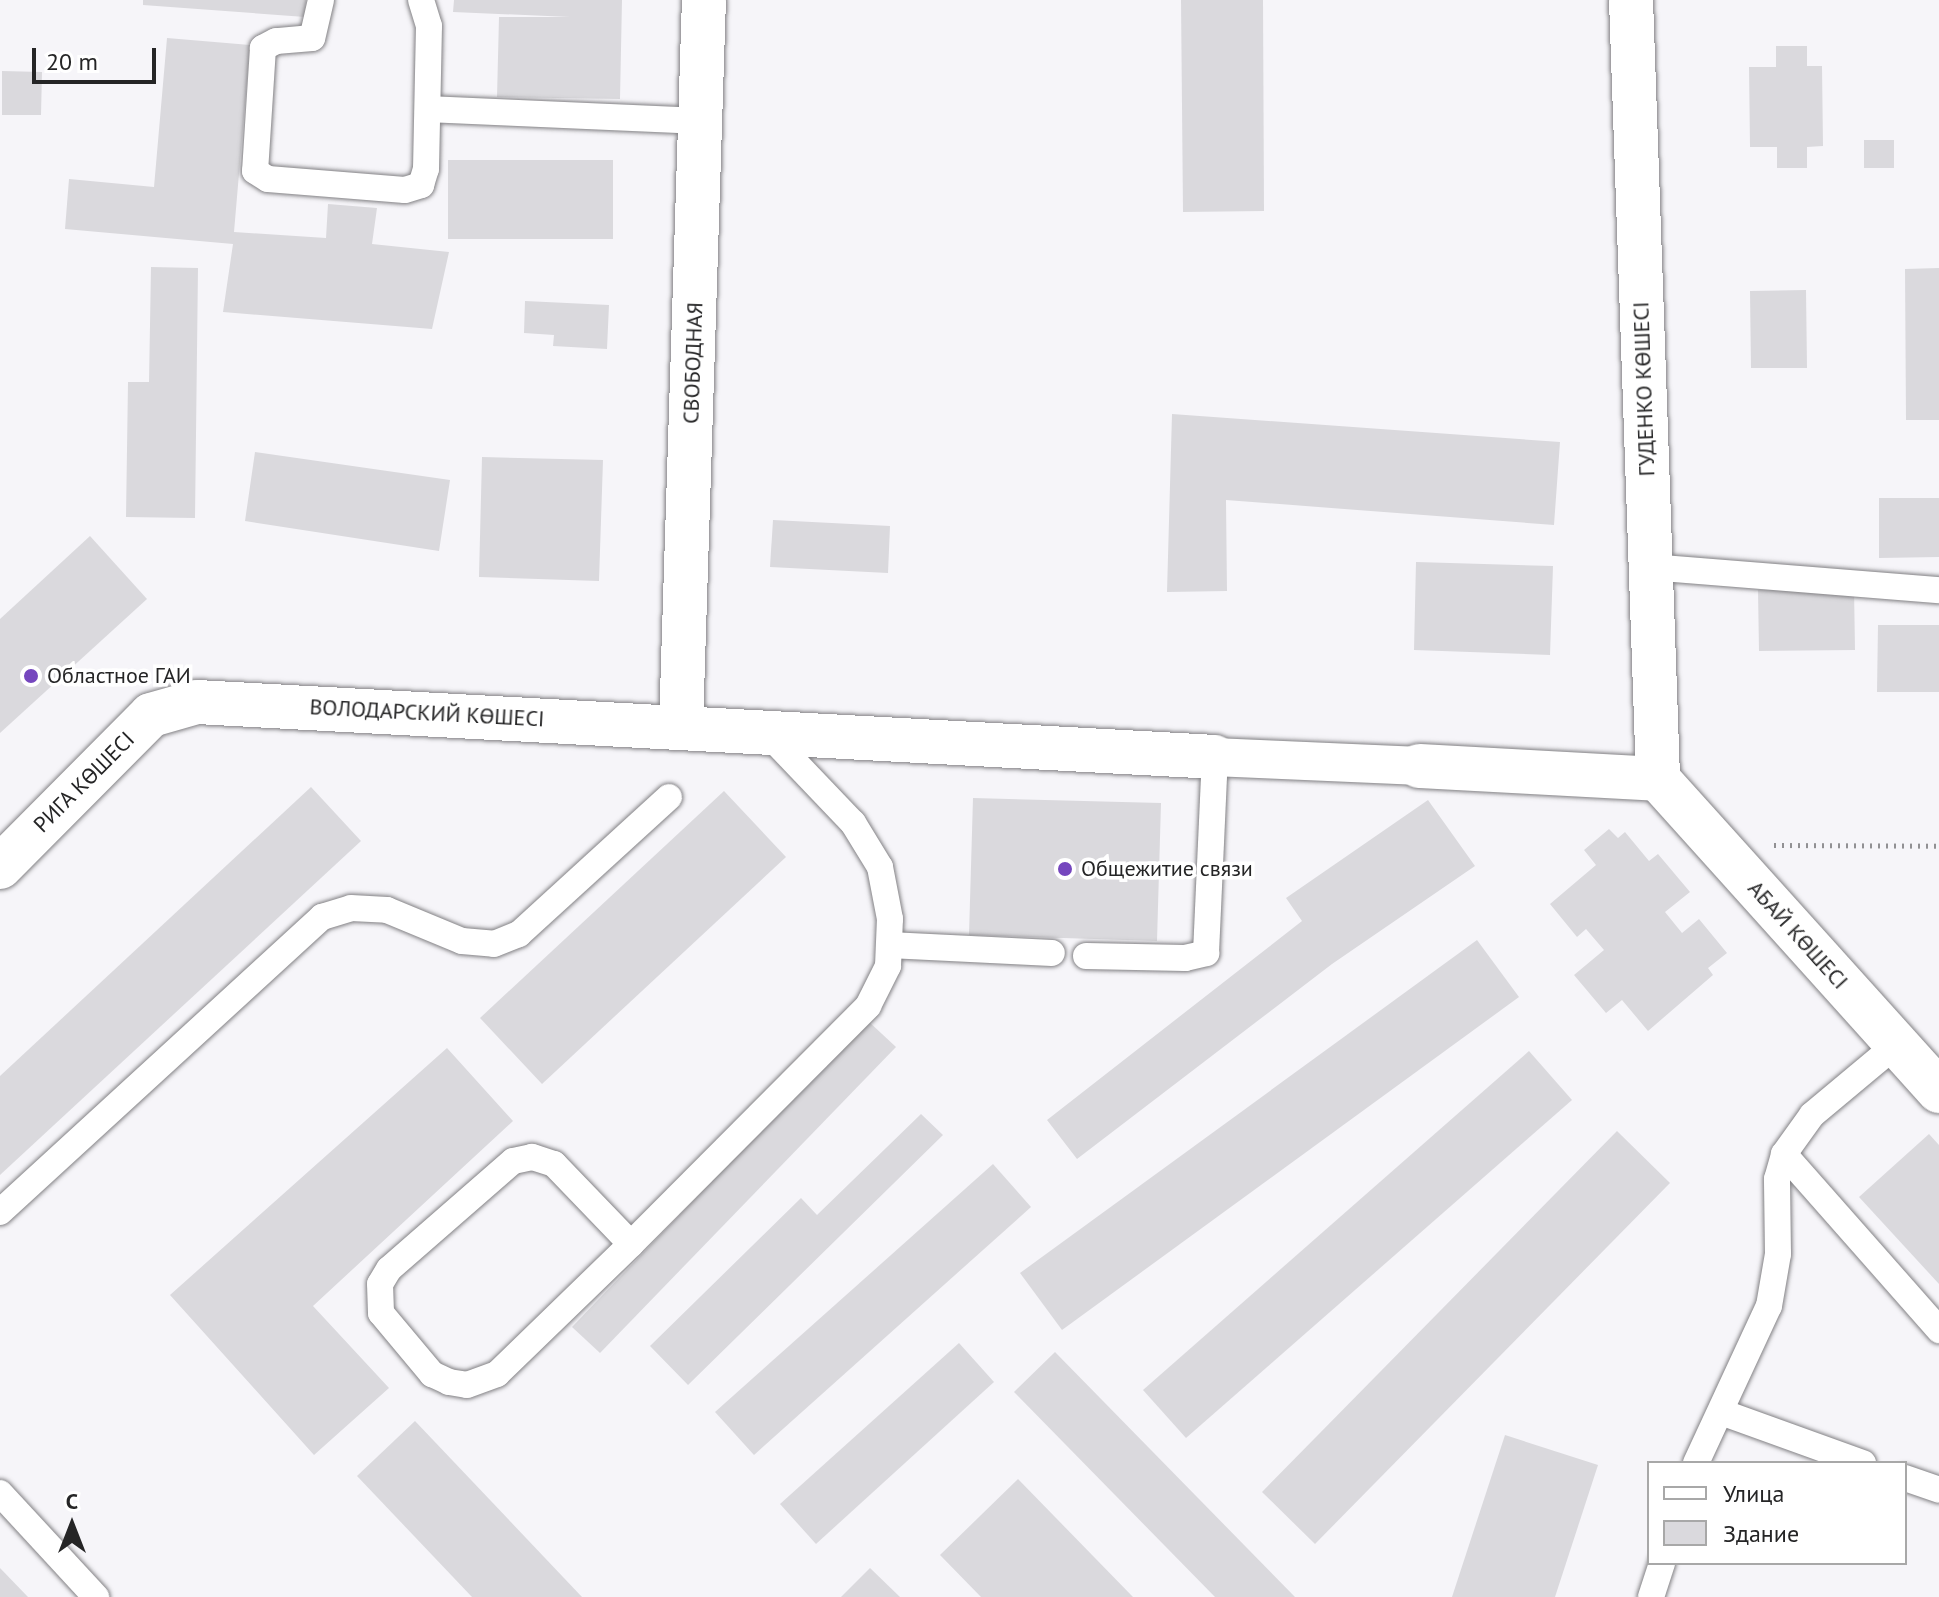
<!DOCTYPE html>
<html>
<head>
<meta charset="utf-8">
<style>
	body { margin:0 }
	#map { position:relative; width:1939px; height:1597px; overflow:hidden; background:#f6f5f9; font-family:"PT Sans",sans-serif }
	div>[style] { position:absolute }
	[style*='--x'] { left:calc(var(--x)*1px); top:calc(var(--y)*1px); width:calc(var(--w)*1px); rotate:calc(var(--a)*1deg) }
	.building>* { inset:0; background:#dad9dd }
	.path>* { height:5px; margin-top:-2.5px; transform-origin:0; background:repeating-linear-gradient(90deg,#919093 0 2px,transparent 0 8px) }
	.roads { filter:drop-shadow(0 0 2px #828184) drop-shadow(0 0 2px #828184) }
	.service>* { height:26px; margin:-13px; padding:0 13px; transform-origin:13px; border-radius:13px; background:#fff }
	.pedestrian>* { height:38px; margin:-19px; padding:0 19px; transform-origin:19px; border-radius:19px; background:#fff }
	.minor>* { height:44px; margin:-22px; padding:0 22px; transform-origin:22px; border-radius:22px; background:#fff }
	.dots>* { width:22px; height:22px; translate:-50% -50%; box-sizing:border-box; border:4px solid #fff; border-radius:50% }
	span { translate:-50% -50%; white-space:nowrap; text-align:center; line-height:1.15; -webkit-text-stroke:7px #fff; paint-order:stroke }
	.street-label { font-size:22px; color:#252526 }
	.poi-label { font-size:22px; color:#252526 }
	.left { translate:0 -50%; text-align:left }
	.legend { position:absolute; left:1647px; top:1461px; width:260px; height:104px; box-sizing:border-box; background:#fff; border:2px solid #a8a8a8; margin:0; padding:10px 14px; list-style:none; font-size:24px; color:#252526 }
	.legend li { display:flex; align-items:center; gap:16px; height:40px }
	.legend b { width:40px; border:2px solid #a8a8a8 }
	.north { position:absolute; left:32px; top:1485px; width:80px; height:80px; -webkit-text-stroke:6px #fff; paint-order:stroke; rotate:0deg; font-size:22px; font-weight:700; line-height:32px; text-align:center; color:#252526 }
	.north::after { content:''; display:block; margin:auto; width:28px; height:36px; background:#252526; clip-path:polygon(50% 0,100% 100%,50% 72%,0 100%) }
	.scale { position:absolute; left:32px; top:48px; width:124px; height:36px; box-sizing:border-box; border:4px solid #252526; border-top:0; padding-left:10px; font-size:24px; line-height:28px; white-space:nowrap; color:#252526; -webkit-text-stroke:6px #fff; paint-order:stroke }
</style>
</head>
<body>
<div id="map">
	<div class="building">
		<i style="clip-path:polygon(143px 0,306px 0,305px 17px,143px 5px)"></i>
		<i style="clip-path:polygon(454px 0,622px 0,620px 99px,497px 97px,499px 17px,570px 17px,453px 12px)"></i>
		<i style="clip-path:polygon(1181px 0,1263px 0,1264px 211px,1183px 212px)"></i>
		<i style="clip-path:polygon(167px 38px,250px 45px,234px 232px,326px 238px,328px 204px,377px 208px,372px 244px,449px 252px,432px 329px,223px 312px,233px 244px,65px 229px,69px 179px,154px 187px)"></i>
		<i style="clip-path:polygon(1776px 46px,1807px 46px,1807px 66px,1822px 66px,1823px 146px,1807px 147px,1807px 168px,1777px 168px,1777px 147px,1750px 147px,1749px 67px,1776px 67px)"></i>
		<i style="clip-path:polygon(2px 71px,42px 72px,41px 115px,2px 115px)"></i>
		<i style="clip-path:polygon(1864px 140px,1894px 140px,1894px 168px,1864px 168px)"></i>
		<i style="clip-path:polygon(448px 160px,613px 160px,613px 239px,448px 239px)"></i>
		<i style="clip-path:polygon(151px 267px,198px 268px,195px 518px,126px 517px,128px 382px,149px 382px)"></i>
		<i style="clip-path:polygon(1939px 268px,1939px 420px,1906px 420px,1905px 269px)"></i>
		<i style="clip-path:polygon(1806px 290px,1807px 368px,1751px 368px,1750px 291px)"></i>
		<i style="clip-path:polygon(525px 301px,609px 305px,607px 349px,553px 346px,554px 335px,524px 333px)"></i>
		<i style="clip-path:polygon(1172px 414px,1560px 442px,1554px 525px,1226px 500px,1227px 591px,1167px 592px)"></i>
		<i style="clip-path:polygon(255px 452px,450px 480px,439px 551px,245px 521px)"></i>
		<i style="clip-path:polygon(482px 457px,603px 460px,599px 581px,479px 577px)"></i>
		<i style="clip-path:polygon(1879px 498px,1939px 498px,1939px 557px,1879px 558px)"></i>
		<i style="clip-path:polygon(773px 520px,890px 526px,888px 573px,770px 567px)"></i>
		<i style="clip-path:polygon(90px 536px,147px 599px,0 733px,0 619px)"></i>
		<i style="clip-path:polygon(1416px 562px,1553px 566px,1550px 655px,1414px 650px)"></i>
		<i style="clip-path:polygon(1854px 589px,1855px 650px,1759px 651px,1758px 590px)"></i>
		<i style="clip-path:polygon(1878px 625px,1939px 625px,1939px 692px,1877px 692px)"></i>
		<i style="clip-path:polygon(311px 787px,361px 841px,0 1175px,0 1076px)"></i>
		<i style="clip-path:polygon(724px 791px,786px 857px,542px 1084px,480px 1018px)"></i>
		<i style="clip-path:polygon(973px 798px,1161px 803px,1157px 941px,969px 935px)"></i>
		<i style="clip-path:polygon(1428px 800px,1475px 866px,1332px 964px,1077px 1159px,1047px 1120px,1302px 921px,1286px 898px)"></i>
		<i style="clip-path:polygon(1609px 829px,1618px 838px,1625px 832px,1649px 861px,1658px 854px,1690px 892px,1665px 912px,1682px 933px,1699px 919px,1727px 953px,1708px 968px,1713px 975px,1648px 1031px,1622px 1000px,1606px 1013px,1574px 975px,1604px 950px,1586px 929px,1577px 937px,1550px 904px,1596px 865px,1584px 850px)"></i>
		<i style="clip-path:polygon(1477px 940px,1519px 997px,1062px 1330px,1020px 1273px)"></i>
		<i style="clip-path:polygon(867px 1020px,896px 1047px,600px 1353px,572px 1327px)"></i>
		<i style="clip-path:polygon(447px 1048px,513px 1121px,313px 1306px,389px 1388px,314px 1455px,170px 1295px)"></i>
		<i style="clip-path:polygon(1529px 1051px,1572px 1100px,1186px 1438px,1143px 1390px)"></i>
		<i style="clip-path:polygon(921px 1114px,943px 1135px,688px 1385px,650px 1346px,801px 1198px,817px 1215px)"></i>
		<i style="clip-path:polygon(1617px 1131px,1670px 1183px,1315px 1544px,1262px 1492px)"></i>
		<i style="clip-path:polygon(1929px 1134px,1939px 1145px,1939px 1284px,1859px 1197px)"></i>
		<i style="clip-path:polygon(993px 1164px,1031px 1207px,754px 1455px,715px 1412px)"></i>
		<i style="clip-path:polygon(959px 1343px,994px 1382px,816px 1544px,780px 1504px)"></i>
		<i style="clip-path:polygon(1055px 1352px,1295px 1597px,1215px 1597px,1014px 1392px)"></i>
		<i style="clip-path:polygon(415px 1421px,582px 1597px,472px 1597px,357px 1476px)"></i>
		<i style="clip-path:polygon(1505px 1435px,1598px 1465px,1555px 1597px,1452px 1597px)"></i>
		<i style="clip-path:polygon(1018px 1479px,1133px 1597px,981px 1597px,940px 1555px)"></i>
		<i style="clip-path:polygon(0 1568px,28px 1597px,0 1597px)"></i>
		<i style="clip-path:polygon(870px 1568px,900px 1597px,841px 1597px)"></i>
	</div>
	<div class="path">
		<i style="--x:1774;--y:845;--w:165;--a:0.3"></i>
	</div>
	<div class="roads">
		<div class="service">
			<i style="--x:321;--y:0;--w:39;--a:103"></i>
			<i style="--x:312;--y:38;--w:36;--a:175"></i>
			<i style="--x:276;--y:41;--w:15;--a:152"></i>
			<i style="--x:263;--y:48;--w:123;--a:93.7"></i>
			<i style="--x:255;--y:171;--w:15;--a:32"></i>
			<i style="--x:268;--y:179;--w:137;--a:4.6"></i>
			<i style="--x:405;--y:190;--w:17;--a:-17"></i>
			<i style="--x:421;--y:185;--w:17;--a:-73"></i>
			<i style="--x:426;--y:169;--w:143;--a:-88.8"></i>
			<i style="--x:429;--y:26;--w:27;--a:-107"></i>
			<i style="--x:428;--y:109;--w:272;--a:2.5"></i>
			<i style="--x:1650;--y:567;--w:290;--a:4.6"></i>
			<i style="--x:889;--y:945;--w:163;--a:2.8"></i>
			<i style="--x:1086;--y:956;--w:99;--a:1.2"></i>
			<i style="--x:1185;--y:958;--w:22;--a:-13"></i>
			<i style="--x:1206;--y:953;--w:196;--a:-87.4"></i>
			<i style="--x:1784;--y:1154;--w:235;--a:48.6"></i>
			<i style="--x:0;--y:1212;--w:437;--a:-42.5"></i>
			<i style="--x:322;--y:917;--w:30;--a:-17"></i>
			<i style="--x:351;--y:908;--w:36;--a:3"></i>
			<i style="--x:387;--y:910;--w:81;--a:22.5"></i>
			<i style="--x:462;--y:941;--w:32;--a:5"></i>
			<i style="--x:494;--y:944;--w:27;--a:-22"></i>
			<i style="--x:519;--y:934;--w:203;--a:-42.4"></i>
			<i style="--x:631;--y:1244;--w:111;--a:-133.9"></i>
			<i style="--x:554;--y:1164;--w:23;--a:-162"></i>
			<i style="--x:532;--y:1157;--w:19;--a:168"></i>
			<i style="--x:513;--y:1161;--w:164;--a:138.9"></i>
			<i style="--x:389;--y:1269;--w:17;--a:121"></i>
			<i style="--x:380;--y:1284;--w:29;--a:88"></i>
			<i style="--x:381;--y:1313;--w:80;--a:50.1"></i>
			<i style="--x:432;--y:1374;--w:19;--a:25"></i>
			<i style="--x:449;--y:1382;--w:18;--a:9"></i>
			<i style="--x:467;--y:1385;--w:32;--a:-20"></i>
			<i style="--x:497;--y:1374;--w:187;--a:-44.1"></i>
			<i style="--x:631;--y:1244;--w:336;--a:-45.1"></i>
			<i style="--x:868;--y:1006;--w:45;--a:-63.4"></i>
			<i style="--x:888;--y:966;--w:47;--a:-87.6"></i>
			<i style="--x:890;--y:919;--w:53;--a:-100.9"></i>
			<i style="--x:880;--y:867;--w:52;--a:-121.5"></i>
			<i style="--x:853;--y:823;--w:127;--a:-133.7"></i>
			<i style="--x:1721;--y:1412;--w:151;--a:19.8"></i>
			<i style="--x:1696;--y:1463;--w:173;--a:-65.1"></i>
			<i style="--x:1769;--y:1306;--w:53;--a:-80.2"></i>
			<i style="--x:1778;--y:1254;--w:75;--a:-90.8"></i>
			<i style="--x:1777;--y:1179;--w:26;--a:-74"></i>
			<i style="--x:1784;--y:1154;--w:48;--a:-54.3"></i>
			<i style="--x:1812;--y:1115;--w:111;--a:-39.9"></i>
			<i style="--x:1905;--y:1478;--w:36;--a:19"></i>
			<i style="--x:0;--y:1493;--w:142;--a:47.3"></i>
			<i style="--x:1651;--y:1597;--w:36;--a:-72"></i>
		</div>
		<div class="pedestrian">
			<i style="--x:1215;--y:757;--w:204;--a:2.5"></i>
		</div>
		<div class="minor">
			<i style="--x:1631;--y:0;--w:779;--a:88.01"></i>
			<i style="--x:681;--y:726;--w:726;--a:-88.19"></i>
			<i style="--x:1419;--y:766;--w:239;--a:3.1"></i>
			<i style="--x:1658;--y:779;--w:420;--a:48"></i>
			<i style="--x:0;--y:867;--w:214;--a:-45.2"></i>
			<i style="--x:151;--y:715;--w:48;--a:-15.8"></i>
			<i style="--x:197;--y:702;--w:1019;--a:3.09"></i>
		</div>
	</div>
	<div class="dots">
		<i style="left:31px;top:676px;background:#7546be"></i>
		<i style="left:1065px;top:869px;background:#7546be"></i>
	</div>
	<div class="street-label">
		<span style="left:693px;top:363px;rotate:-88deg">СВОБОДНАЯ</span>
		<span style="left:1644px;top:389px;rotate:-92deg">ГУДЕНКО КӨШЕСІ</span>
		<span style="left:427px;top:713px;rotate:3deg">ВОЛОДАРСКИЙ КӨШЕСІ</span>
		<span style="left:84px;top:782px;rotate:-45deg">РИГА КӨШЕСІ</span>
		<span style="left:1798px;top:935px;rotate:48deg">АБАЙ КӨШЕСІ</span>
	</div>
	<div class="poi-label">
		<span class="left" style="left:47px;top:676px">Областное ГАИ</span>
		<span class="left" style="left:1081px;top:869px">Общежитие связи</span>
	</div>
	<ul class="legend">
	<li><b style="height:10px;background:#fff"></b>Улица</li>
	<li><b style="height:22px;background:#dad9dd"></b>Здание</li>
	</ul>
	<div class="north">С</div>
	<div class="scale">20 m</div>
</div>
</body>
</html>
